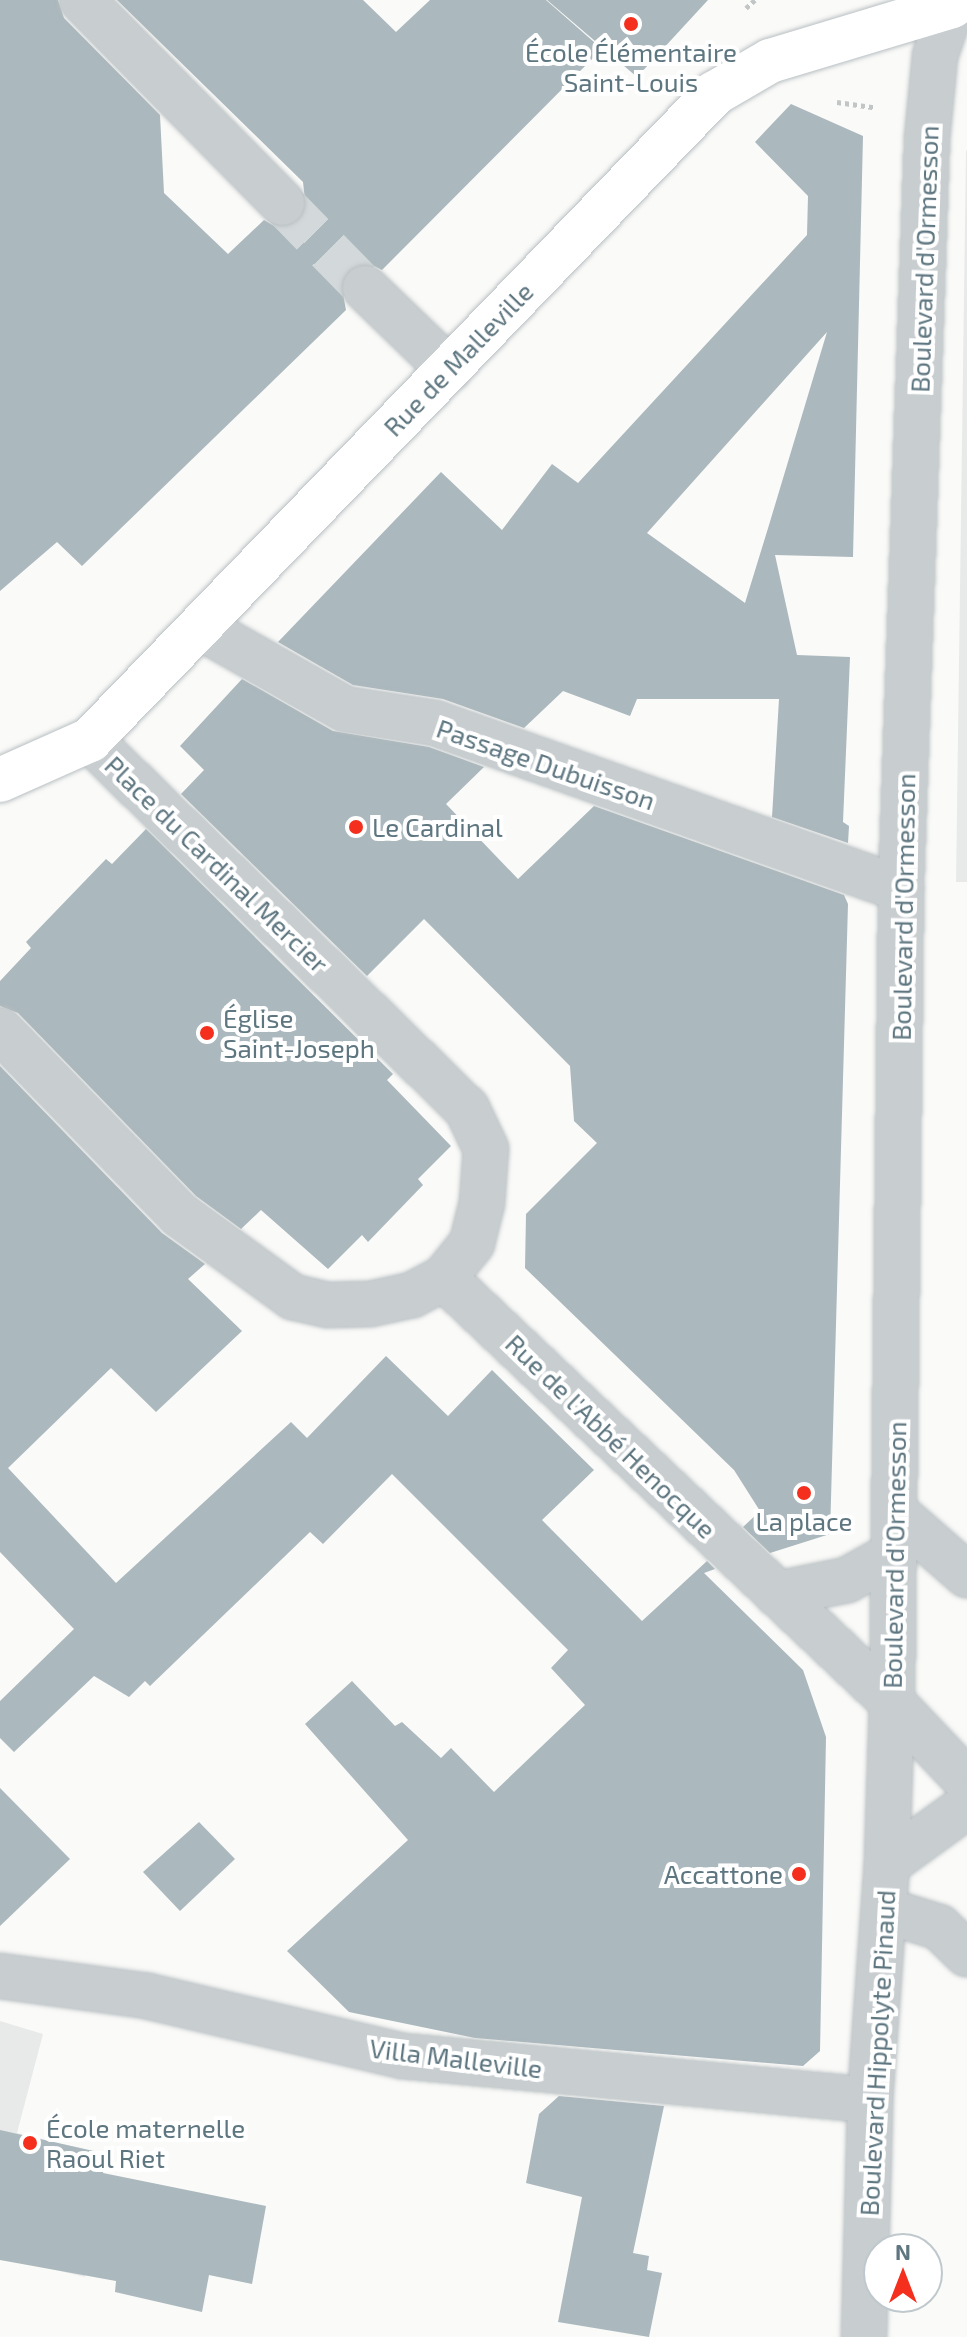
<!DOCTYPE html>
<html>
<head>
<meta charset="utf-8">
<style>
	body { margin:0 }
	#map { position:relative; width:967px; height:2337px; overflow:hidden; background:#fafaf8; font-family:"Exo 2",sans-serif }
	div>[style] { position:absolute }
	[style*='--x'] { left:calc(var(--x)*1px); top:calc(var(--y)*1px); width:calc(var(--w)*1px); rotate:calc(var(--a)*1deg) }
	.built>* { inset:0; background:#e8eae9 }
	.building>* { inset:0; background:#abb8bd }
	.minor-tunnel>* { height:44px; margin-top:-22px; transform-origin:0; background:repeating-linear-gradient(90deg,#d3d9da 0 44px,transparent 0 66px) }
	.path>* { height:5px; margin-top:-2.5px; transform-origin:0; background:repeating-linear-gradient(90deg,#c1c5c6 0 4px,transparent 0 8px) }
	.roads { filter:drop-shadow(0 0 2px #b8bfc2) drop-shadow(0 0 2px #b8bfc2) }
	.minor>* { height:44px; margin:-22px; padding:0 22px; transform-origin:22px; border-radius:22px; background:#c8cdd0 }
	.major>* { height:44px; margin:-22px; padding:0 22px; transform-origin:22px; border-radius:22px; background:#fff }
	.dots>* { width:22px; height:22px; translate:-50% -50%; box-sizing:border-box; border:4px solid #fff; border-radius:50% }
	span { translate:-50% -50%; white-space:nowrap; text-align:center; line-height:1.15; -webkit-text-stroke:8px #fff; paint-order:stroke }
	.poi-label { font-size:26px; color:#5e7680 }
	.left { translate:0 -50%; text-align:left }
	.right { translate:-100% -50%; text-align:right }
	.street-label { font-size:26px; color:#5e7680 }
	.north { position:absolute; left:863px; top:2233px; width:80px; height:80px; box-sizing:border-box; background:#fff; border:2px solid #bfc8cc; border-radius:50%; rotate:0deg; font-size:22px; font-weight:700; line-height:32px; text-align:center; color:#5e7680 }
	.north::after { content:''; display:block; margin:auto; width:28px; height:36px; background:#f42f1d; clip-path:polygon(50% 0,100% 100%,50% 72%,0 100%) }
</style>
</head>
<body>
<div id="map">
	<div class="built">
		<i style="clip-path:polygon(967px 150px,967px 882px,956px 882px,966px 151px)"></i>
		<i style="clip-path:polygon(0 2021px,43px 2034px,17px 2133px,104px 2154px,85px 2277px,0 2257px)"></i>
	</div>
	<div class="building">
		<i style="clip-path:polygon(0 0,58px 0,64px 18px,160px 115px,164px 193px,228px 254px,264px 220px,276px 227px,299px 221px,306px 209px,303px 182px,117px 0,363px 0,396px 32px,430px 0,546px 0,602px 49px,382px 270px,370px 264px,348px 270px,341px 283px,346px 310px,82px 566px,57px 542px,0 591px)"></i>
		<i style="clip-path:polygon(547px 0,708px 0,637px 77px)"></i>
		<i style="clip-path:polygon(evenodd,791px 104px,863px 136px,853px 557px,775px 555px,797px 655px,850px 657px,843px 822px,849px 826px,848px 843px,772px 817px,779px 699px,637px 699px,630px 716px,563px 691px,524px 728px,443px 699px,353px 685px,278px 642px,441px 472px,502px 530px,552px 464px,578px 483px,807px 235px,808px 196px,755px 142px,791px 104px,827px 332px,769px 525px,745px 603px,647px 533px,827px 332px)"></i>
		<i style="clip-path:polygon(242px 679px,333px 731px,429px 747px,484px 767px,446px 804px,518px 879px,594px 806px,844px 895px,848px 904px,830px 1534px,770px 1553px,743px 1527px,760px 1511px,734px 1470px,525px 1268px,526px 1214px,597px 1143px,574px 1121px,570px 1066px,424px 919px,367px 976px,181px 794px,204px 770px,180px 746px)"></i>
		<i style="clip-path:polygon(146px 829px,393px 1074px,387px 1080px,451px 1146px,418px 1179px,423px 1185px,368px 1242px,362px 1235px,328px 1269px,261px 1210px,241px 1229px,196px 1196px,18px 1013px,0 1006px,0 981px,31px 948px,26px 942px,106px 859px,112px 864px)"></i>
		<i style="clip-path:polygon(0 1066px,162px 1233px,205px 1264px,188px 1279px,242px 1331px,156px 1412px,111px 1368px,8px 1468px,116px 1583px,291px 1422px,307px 1438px,386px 1356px,448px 1416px,492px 1370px,594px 1470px,542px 1520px,642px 1621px,707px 1561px,715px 1569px,704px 1573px,803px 1670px,826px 1737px,820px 2051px,803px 2066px,475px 2038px,349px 2012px,287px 1951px,408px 1840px,305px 1724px,352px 1681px,395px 1726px,402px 1722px,441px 1758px,451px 1748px,494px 1792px,585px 1705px,551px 1668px,568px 1650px,392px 1474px,323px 1544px,310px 1532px,150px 1686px,145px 1681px,129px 1697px,94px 1676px,14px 1752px,0 1738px,0 1701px,74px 1629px,0 1552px)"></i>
		<i style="clip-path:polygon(0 1788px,70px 1859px,0 1926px)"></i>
		<i style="clip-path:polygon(199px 1822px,235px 1859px,180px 1911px,143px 1872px)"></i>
		<i style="clip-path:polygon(559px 2096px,664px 2106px,633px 2253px,649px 2256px,647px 2270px,662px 2273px,649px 2337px,558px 2322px,582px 2197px,526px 2183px,539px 2114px)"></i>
		<i style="clip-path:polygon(0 2130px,107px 2154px,103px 2173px,266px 2206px,252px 2284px,209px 2275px,202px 2312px,115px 2292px,116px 2281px,0 2260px)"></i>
	</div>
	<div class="minor-tunnel">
		<i style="--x:282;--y:203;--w:119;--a:45.7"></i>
	</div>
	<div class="path">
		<i style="--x:746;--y:8;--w:12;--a:-42"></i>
		<i style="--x:837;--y:102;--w:37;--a:8"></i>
	</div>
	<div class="roads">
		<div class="minor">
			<i style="--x:82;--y:0;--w:285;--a:45.4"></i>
			<i style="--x:952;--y:6;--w:53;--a:108.8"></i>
			<i style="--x:935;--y:56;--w:83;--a:95.5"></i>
			<i style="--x:927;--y:139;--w:750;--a:91.99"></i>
			<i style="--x:901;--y:889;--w:813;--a:90.63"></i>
			<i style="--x:892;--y:1702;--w:109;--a:46.5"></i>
			<i style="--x:365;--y:288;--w:117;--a:44"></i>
			<i style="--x:200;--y:627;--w:167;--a:29.5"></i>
			<i style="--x:345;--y:709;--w:91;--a:8.8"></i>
			<i style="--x:435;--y:723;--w:495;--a:19.6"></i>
			<i style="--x:0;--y:1030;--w:258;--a:45.8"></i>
			<i style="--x:180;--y:1215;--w:140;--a:36"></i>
			<i style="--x:293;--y:1297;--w:36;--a:13"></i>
			<i style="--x:328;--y:1305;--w:42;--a:-1.4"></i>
			<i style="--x:370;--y:1304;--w:43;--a:-12.1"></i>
			<i style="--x:412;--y:1295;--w:36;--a:-28"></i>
			<i style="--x:444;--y:1278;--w:45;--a:-51.3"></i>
			<i style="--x:472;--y:1243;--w:41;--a:-76"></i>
			<i style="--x:482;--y:1203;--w:54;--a:-85.8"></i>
			<i style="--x:486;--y:1149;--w:44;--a:-115.4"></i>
			<i style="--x:467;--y:1109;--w:528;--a:-135.61"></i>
			<i style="--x:444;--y:1278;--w:617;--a:43.42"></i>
			<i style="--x:892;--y:1702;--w:162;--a:91.8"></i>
			<i style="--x:895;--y:1512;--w:96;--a:41.2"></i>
			<i style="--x:777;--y:1594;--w:71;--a:-11.3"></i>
			<i style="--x:847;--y:1580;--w:54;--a:-29"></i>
			<i style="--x:884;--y:1910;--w:58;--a:17.2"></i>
			<i style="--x:939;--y:1927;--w:39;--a:44"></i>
			<i style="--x:0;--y:1976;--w:148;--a:7.7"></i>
			<i style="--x:147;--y:1996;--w:263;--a:13.2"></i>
			<i style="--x:403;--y:2056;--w:469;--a:5.4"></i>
			<i style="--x:864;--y:2337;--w:237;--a:-88.5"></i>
			<i style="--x:870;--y:2100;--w:237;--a:-85.9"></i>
			<i style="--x:887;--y:1864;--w:99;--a:-35.9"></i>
		</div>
		<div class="major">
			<i style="--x:0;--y:780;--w:98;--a:-24"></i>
			<i style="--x:90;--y:740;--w:900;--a:-45.99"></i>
			<i style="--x:715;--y:93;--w:64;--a:-30.2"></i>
			<i style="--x:770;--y:61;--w:190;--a:-16.8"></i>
			<i style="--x:952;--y:6;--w:6;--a:-72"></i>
		</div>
	</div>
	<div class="dots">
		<i style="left:631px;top:24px;background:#f42f1d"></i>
		<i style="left:356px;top:827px;background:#f42f1d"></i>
		<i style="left:207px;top:1033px;background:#f42f1d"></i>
		<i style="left:804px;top:1493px;background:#f42f1d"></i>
		<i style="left:799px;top:1874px;background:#f42f1d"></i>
		<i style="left:30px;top:2143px;background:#f42f1d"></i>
	</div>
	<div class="poi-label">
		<span style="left:631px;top:67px">École Élémentaire<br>Saint-Louis</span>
		<span class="left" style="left:372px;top:827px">Le Cardinal</span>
		<span class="left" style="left:223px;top:1033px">Église<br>Saint-Joseph</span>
		<span style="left:804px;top:1521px">La place</span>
		<span class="right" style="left:783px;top:1874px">Accattone</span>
		<span class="left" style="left:46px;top:2143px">École maternelle<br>Raoul Riet</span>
	</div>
	<div class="street-label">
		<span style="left:924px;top:259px;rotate:-88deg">Boulevard d'Ormesson</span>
		<span style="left:458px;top:359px;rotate:-46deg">Rue de Malleville</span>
		<span style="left:546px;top:764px;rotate:19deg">Passage Dubuisson</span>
		<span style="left:217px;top:864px;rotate:44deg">Place du Cardinal Mercier</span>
		<span style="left:903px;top:907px;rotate:-89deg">Boulevard d'Ormesson</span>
		<span style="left:611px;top:1436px;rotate:44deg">Rue de l'Abbé Henocque</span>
		<span style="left:894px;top:1555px;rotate:-89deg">Boulevard d'Ormesson</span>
		<span style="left:877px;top:2053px;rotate:-87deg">Boulevard Hippolyte Pinaud</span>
		<span style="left:456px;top:2058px;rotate:7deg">Villa Malleville</span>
	</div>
	<div class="north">N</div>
</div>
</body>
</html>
